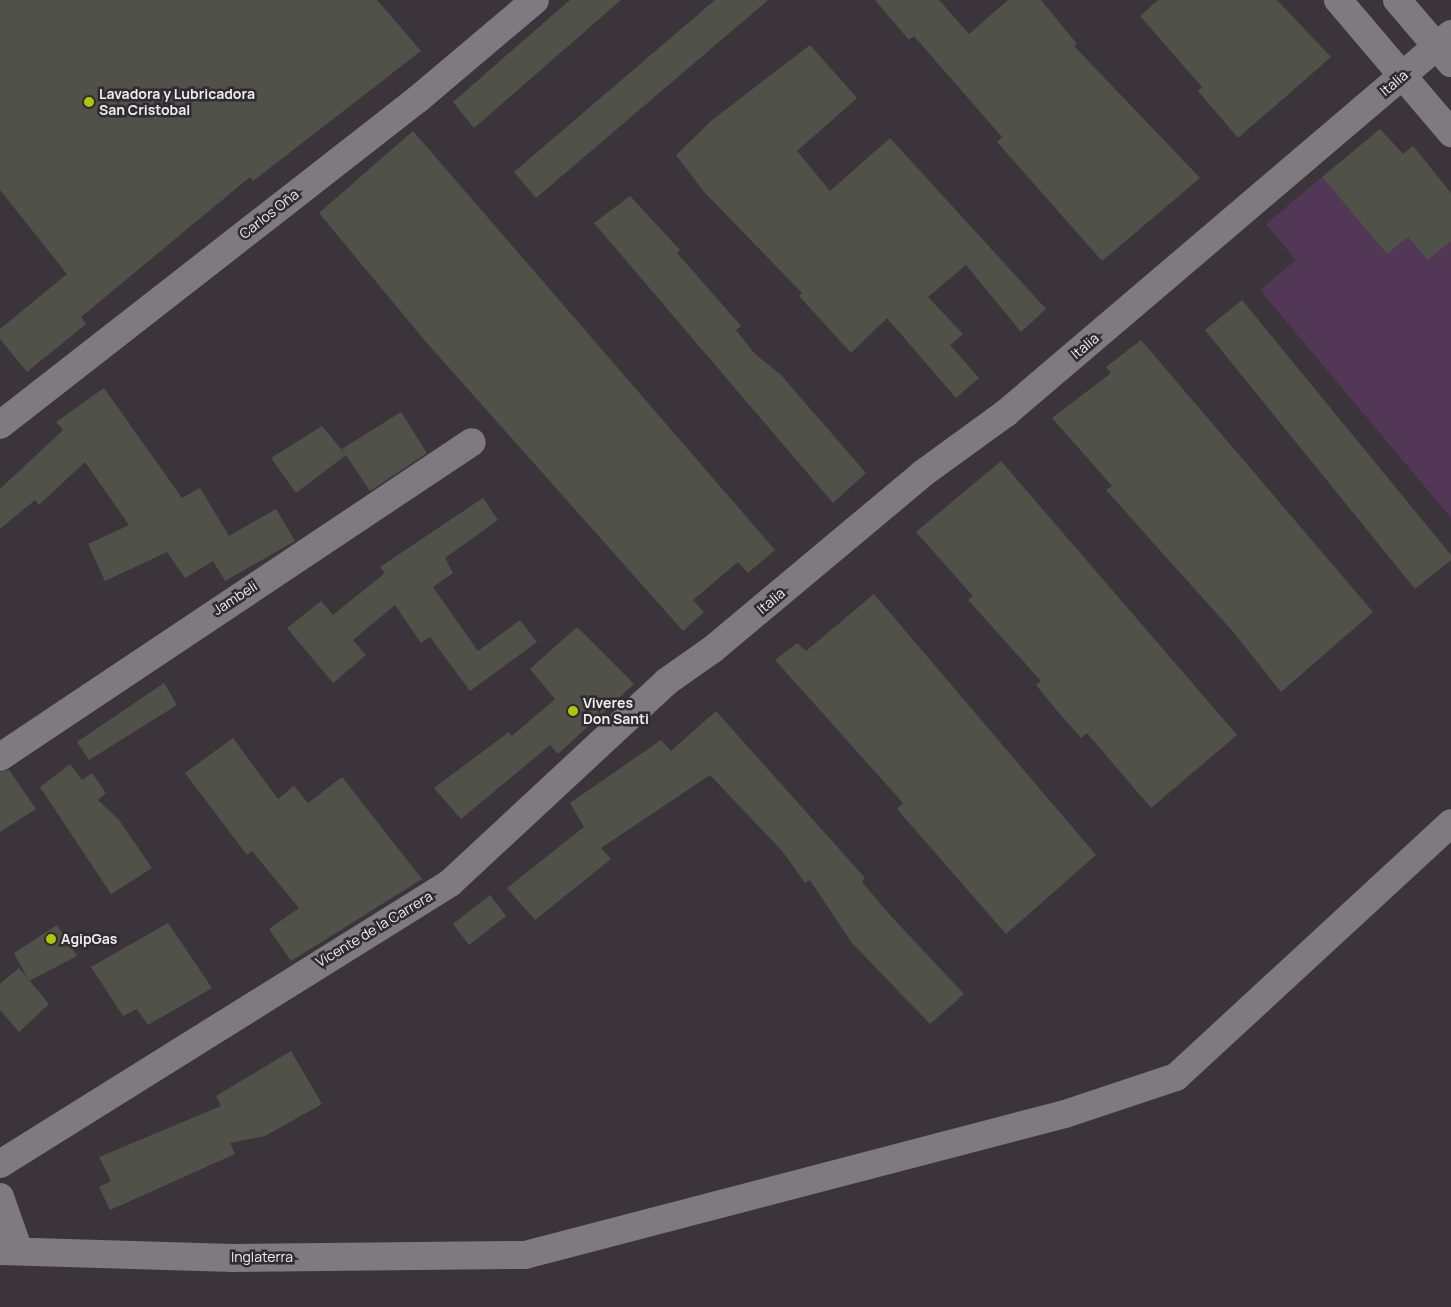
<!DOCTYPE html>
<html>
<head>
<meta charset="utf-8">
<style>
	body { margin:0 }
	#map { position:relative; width:1451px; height:1307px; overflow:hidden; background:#3b353b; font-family:Manrope,sans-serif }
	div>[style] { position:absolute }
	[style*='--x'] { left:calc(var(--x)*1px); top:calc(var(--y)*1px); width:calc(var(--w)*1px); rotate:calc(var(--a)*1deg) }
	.green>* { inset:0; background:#533757 }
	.building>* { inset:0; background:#50524a }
	.minor>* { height:28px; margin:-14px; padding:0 14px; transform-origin:14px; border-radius:14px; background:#7f7980 }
	.dots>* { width:14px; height:14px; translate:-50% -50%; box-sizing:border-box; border:2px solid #302b31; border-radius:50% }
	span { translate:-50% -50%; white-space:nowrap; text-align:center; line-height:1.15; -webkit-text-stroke:5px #302b31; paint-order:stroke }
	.street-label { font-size:14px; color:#f0edf1 }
	.poi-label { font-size:14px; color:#f0edf1; font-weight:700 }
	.left { translate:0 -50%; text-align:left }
</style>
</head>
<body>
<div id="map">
	<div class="green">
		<i style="clip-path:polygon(1322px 177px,1387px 254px,1408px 237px,1451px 241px,1451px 518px,1260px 290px,1296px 260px,1266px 224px)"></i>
	</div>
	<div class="building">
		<i style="clip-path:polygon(0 0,377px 0,421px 51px,253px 181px,250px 177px,81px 317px,86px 324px,27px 372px,0 339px,0 329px,67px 274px,0 190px)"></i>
		<i style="clip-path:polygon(570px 0,621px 0,474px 128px,453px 102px)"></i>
		<i style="clip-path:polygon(715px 0,768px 0,536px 198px,514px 172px)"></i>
		<i style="clip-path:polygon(875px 0,939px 0,969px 34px,1008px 0,1041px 0,1077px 44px,1074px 46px,1200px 178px,1102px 261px,997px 142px,1002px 137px,914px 36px,909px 40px)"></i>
		<i style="clip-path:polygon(1158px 0,1277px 0,1331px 57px,1238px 138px,1198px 91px,1202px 87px,1140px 16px)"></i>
		<i style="clip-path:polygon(810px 45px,857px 98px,797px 151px,830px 191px,890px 138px,1046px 309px,1021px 332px,966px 265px,928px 297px,963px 334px,950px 345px,979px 378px,956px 398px,887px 318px,851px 353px,799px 296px,802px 293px,705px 193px,676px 155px,711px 121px)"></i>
		<i style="clip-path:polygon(1380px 129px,1403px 154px,1413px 146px,1451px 193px,1451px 241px,1428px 260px,1408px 237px,1387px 254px,1322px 177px)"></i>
		<i style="clip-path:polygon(413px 131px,775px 550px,748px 573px,738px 562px,693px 600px,704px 612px,683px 631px,426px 342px,319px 213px)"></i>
		<i style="clip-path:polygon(630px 196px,680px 250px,677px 253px,741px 326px,736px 330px,755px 354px,780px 374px,866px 473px,833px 503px,594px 223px)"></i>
		<i style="clip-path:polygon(1242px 300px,1451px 555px,1451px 560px,1415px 589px,1205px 330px)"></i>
		<i style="clip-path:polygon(1141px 340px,1373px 612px,1281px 692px,1235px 634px,1106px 490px,1112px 486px,1052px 418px,1111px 373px,1106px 367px)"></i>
		<i style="clip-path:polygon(104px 388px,182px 498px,200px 488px,229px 536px,276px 509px,295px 541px,225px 581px,213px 561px,185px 578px,167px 552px,105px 581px,88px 544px,129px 525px,85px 462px,39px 505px,35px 500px,0 529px,0 489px,63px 430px,56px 422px)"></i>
		<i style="clip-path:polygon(401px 412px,427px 453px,370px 491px,342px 449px)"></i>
		<i style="clip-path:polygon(322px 426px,346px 455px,296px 493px,271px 458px)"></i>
		<i style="clip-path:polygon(1001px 461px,1237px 735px,1151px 808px,1087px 733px,1081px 738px,1059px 713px,1036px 685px,1041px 681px,968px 600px,973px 596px,916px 532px)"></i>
		<i style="clip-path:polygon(483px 498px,498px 520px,445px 558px,453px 573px,433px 587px,478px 651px,520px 620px,537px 642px,470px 691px,430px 637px,421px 643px,395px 605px,353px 640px,366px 655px,333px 683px,287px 628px,321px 601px,333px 615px,385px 573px,380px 567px)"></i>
		<i style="clip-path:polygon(874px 594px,1096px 855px,1006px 934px,897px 809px,903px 803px,775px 660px,797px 643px,806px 651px)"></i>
		<i style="clip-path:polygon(577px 627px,634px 684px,558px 754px,550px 745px,461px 819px,434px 788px,509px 732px,512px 736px,555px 699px,530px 669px)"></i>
		<i style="clip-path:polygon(164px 683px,177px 705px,89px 760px,77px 742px)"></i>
		<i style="clip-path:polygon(716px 711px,865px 878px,862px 882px,888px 913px,964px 994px,930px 1024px,852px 943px,810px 880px,805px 883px,783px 852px,710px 775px,601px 848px,611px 859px,535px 920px,507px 888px,584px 827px,570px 803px,661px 740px,671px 751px)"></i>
		<i style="clip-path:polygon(233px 738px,278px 799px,294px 786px,308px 803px,342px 777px,422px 879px,291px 961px,269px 929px,299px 908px,252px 851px,247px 855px,185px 773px)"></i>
		<i style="clip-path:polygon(70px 764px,82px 780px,92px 773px,106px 793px,98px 800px,119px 820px,152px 868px,111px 894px,40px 787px)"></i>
		<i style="clip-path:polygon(9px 770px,36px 809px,0 832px,0 772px)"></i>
		<i style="clip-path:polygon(490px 895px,506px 916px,469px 945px,453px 924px)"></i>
		<i style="clip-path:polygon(168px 923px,212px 988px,148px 1025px,137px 1009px,123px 1016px,91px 967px)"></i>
		<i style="clip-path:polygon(57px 925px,77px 956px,29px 981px,14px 953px)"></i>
		<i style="clip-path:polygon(19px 968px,49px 1004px,19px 1032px,0 1010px,0 984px)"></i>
		<i style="clip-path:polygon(291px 1051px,322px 1104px,265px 1136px,230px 1143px,235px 1154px,110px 1210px,99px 1187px,111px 1181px,99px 1157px,221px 1106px,216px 1096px)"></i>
	</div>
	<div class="minor">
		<i style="--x:1338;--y:0;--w:175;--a:49.6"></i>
		<i style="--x:1397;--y:0;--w:83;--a:49.4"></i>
		<i style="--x:0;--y:425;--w:530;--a:-37.95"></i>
		<i style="--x:418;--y:99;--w:153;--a:-40.2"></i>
		<i style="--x:0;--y:757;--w:567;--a:-33.72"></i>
		<i style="--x:0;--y:1164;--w:531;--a:-31.98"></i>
		<i style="--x:450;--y:883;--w:295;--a:-42.9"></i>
		<i style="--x:666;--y:682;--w:57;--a:-35.1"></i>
		<i style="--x:713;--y:649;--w:273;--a:-39.9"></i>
		<i style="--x:922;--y:474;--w:104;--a:-36"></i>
		<i style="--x:1006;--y:413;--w:585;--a:-40.42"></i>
		<i style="--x:0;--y:1197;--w:57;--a:70.6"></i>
		<i style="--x:0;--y:1251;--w:233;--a:1.7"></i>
		<i style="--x:233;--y:1258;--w:292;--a:-0.6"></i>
		<i style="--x:525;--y:1255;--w:558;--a:-14.63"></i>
		<i style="--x:1065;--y:1114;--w:117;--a:-18.4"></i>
		<i style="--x:1176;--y:1077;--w:374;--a:-42.7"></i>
	</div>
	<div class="dots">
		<i style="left:89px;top:102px;background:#aec60c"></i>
		<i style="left:573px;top:711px;background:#aec60c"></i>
		<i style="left:51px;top:939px;background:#aec60c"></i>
	</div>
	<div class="street-label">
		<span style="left:1394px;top:83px;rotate:-40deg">Italia</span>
		<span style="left:269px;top:214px;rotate:-38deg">Carlos Oña</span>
		<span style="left:1085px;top:346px;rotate:-40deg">Italia</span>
		<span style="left:235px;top:598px;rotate:-33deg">Jambeli</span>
		<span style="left:771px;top:601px;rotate:-40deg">Italia</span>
		<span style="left:374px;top:929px;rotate:-31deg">Vicente de la Carrera</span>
		<span style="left:262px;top:1257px">Inglaterra</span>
	</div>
	<div class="poi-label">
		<span class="left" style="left:99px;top:102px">Lavadora y Lubricadora<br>San Cristobal</span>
		<span class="left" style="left:583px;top:711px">Viveres<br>Don Santi</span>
		<span class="left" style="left:61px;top:939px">AgipGas</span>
	</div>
</div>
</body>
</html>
